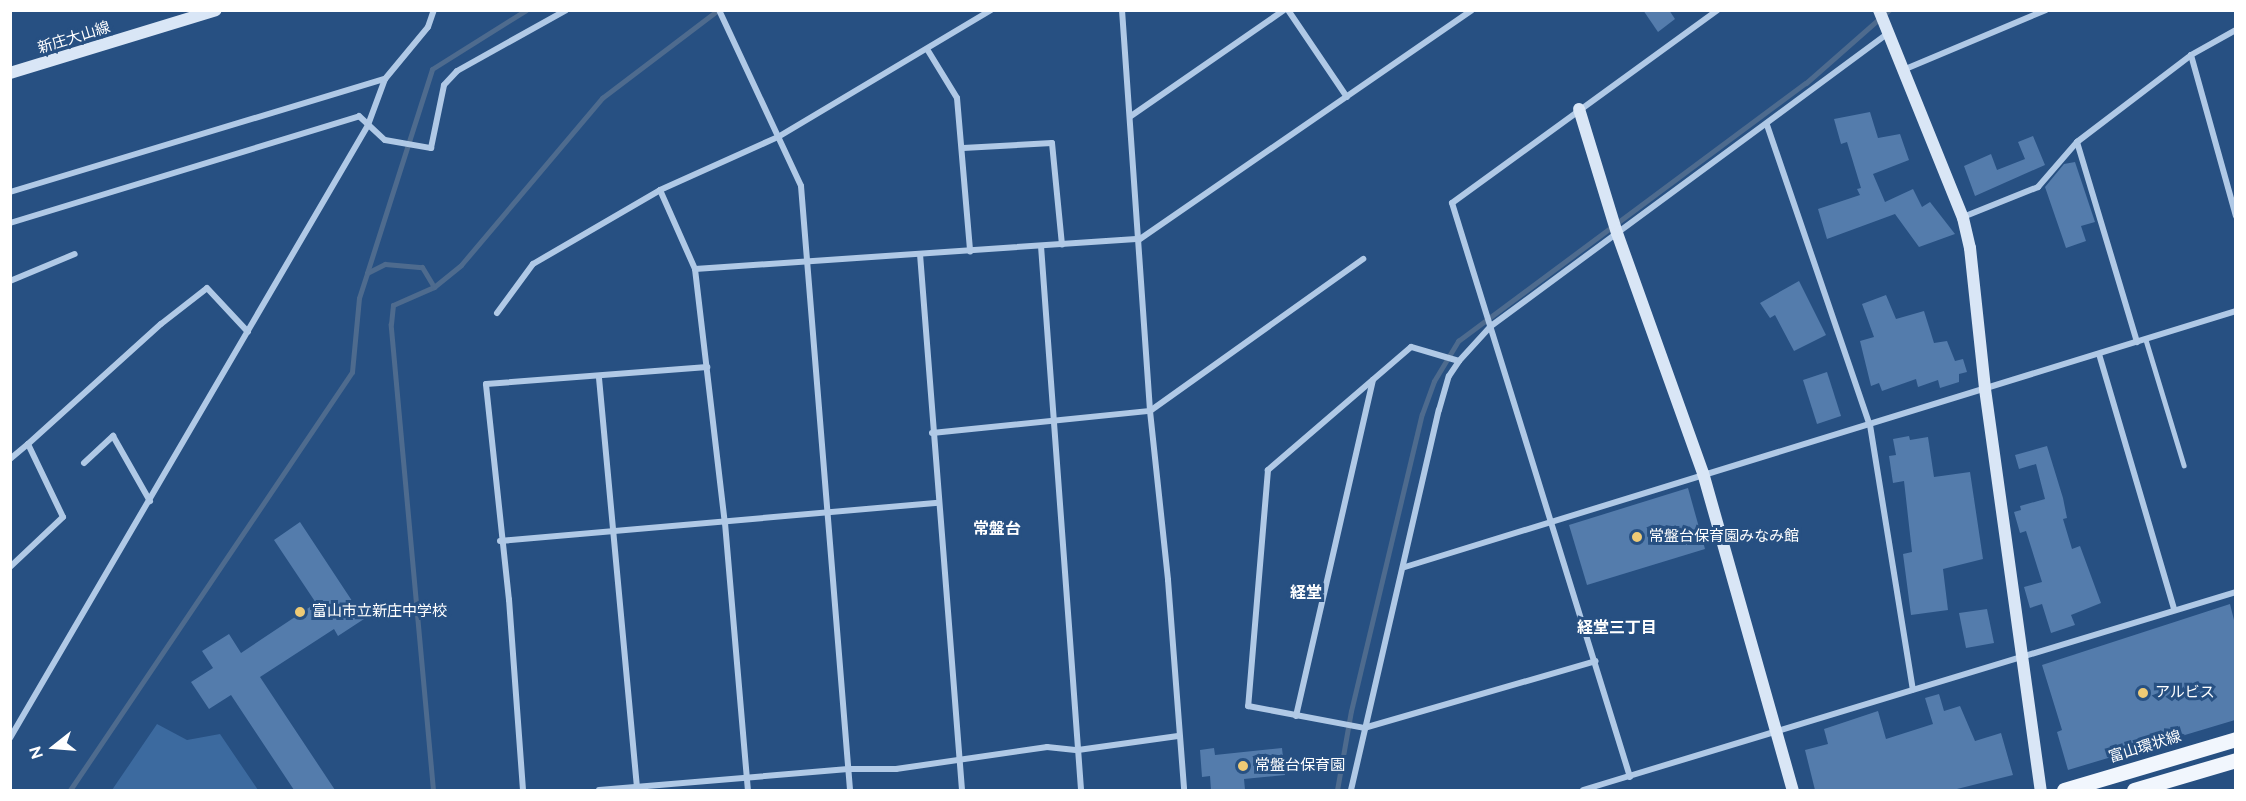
<!DOCTYPE html>
<html>
<head>
<meta charset="utf-8">
<style>
	body { margin:0 }
	#map { position:relative; width:2246px; height:801px; overflow:hidden; background:#275082; font-family:Raleway,"Noto Sans JP",sans-serif }
	div>[style] { position:absolute }
	[style*='--x'] { left:calc(var(--x)*1px); top:calc(var(--y)*1px); width:calc(var(--w)*1px); rotate:calc(var(--a)*1deg) }
	.green>* { inset:0; background:#3c6a9f }
	.stream>* { height:5px; margin:-2.5px; padding:0 2.5px; transform-origin:2.5px; border-radius:2.5px; background:#4e6b8e }
	.building>* { inset:0; background:#547cac }
	.lane>* { height:4.5px; margin:-2.25px; padding:0 2.25px; transform-origin:2.25px; border-radius:2.25px; background:#b0c9e6 }
	.street>* { height:6px; margin:-3px; padding:0 3px; transform-origin:3px; border-radius:3px; background:#b0c9e6 }
	.secondary>* { height:12px; margin:-6px; padding:0 6px; transform-origin:6px; border-radius:6px; background:#d9e6f6 }
	.primary>* { height:15px; margin:-7.5px; padding:0 7.5px; transform-origin:7.5px; border-radius:7.5px; background:#f1f6fd }
	.dots>* { width:16px; height:16px; translate:-50% -50%; box-sizing:border-box; border:3px solid #275082; border-radius:50% }
	span { translate:-50% -50%; white-space:nowrap; text-align:center; line-height:1.15; -webkit-text-stroke:6px #275082; paint-order:stroke }
	.street-label { font-size:15px; color:#fff }
	.poi-label { font-size:15px; color:#fff }
	.left { translate:0 -50%; text-align:left }
	.neighbourhood-label { font-size:16px; color:#fff; font-weight:700 }
	.frame { position:absolute; inset:0; border:12px solid #fff; pointer-events:none }
	.north { position:absolute; left:24px; top:717px; width:60px; height:60px; -webkit-text-stroke:4px #275082; paint-order:stroke; rotate:253deg; font-size:16px; font-weight:700; line-height:24px; text-align:center; color:#fff }
	.north::after { content:''; display:block; margin:auto; width:21px; height:27px; background:#fff; clip-path:polygon(50% 0,100% 100%,50% 72%,0 100%) }
</style>
</head>
<body>
<div id="map">
	<div class="green">
		<i style="clip-path:polygon(157px 724px,187px 740px,220px 734px,258px 790px,112px 790px)"></i>
	</div>
	<div class="stream">
		<i style="--x:367;--y:273;--w:214;--a:-72.3"></i>
		<i style="--x:432;--y:69;--w:111;--a:-32.1"></i>
		<i style="--x:70;--y:790;--w:504;--a:-55.99"></i>
		<i style="--x:352;--y:372;--w:74;--a:-84.6"></i>
		<i style="--x:359;--y:298;--w:26;--a:-72"></i>
		<i style="--x:367;--y:273;--w:20;--a:-27"></i>
		<i style="--x:385;--y:264;--w:37;--a:5"></i>
		<i style="--x:422;--y:267;--w:23;--a:59"></i>
		<i style="--x:433;--y:790;--w:468;--a:-95.2"></i>
		<i style="--x:391;--y:324;--w:19;--a:-84"></i>
		<i style="--x:393;--y:305;--w:45;--a:-23.7"></i>
		<i style="--x:434;--y:287;--w:35;--a:-39"></i>
		<i style="--x:461;--y:265;--w:219;--a:-49.8"></i>
		<i style="--x:602;--y:98;--w:146;--a:-37.2"></i>
		<i style="--x:1337;--y:790;--w:80;--a:-80"></i>
		<i style="--x:1351;--y:711;--w:305;--a:-76.6"></i>
		<i style="--x:1422;--y:414;--w:35;--a:-70"></i>
		<i style="--x:1434;--y:381;--w:47;--a:-59"></i>
		<i style="--x:1458;--y:341;--w:433;--a:-36.6"></i>
		<i style="--x:1806;--y:83;--w:111;--a:-41.3"></i>
	</div>
	<div class="building">
		<i style="clip-path:polygon(1643px 10px,1669px 10px,1675px 19px,1658px 32px)"></i>
		<i style="clip-path:polygon(1870px 112px,1878px 138px,1900px 134px,1909px 160px,1873px 174px,1885px 202px,1913px 189px,1922px 207px,1930px 202px,1955px 234px,1919px 247px,1895px 214px,1827px 239px,1818px 209px,1860px 195px,1857px 189px,1861px 188px,1847px 142px,1841px 144px,1834px 119px)"></i>
		<i style="clip-path:polygon(2033px 136px,2045px 165px,1975px 196px,1964px 166px,1991px 154px,1997px 170px,2025px 159px,2018px 142px)"></i>
		<i style="clip-path:polygon(2075px 162px,2095px 222px,2081px 226px,2086px 241px,2066px 248px,2045px 187px,2064px 164px)"></i>
		<i style="clip-path:polygon(1799px 281px,1826px 335px,1794px 351px,1775px 315px,1770px 318px,1760px 303px)"></i>
		<i style="clip-path:polygon(1886px 295px,1896px 319px,1924px 311px,1934px 343px,1947px 341px,1955px 361px,1963px 359px,1967px 372px,1959px 374px,1959px 382px,1940px 388px,1938px 380px,1918px 387px,1916px 379px,1882px 391px,1879px 383px,1871px 386px,1860px 341px,1874px 337px,1862px 304px)"></i>
		<i style="clip-path:polygon(1827px 372px,1841px 416px,1817px 424px,1803px 380px)"></i>
		<i style="clip-path:polygon(1909px 436px,1910px 440px,1928px 437px,1934px 477px,1970px 472px,1983px 559px,1943px 569px,1948px 610px,1911px 615px,1903px 554px,1912px 552px,1904px 481px,1893px 483px,1889px 456px,1896px 455px,1893px 439px)"></i>
		<i style="clip-path:polygon(2047px 446px,2063px 498px,2067px 518px,2063px 519px,2072px 549px,2080px 546px,2101px 603px,2071px 615px,2075px 625px,2051px 633px,2042px 604px,2030px 608px,2024px 587px,2042px 582px,2026px 531px,2020px 533px,2014px 512px,2021px 510px,2020px 506px,2045px 499px,2036px 464px,2019px 469px,2015px 455px)"></i>
		<i style="clip-path:polygon(1688px 488px,1705px 549px,1587px 585px,1569px 525px)"></i>
		<i style="clip-path:polygon(300px 522px,364px 619px,338px 636px,334px 629px,260px 677px,335px 790px,294px 790px,231px 695px,209px 709px,191px 682px,213px 668px,202px 651px,229px 634px,241px 653px,316px 603px,274px 540px)"></i>
		<i style="clip-path:polygon(2230px 604px,2235px 624px,2235px 720px,2068px 770px,2057px 732px,2062px 730px,2042px 665px)"></i>
		<i style="clip-path:polygon(1987px 609px,1994px 643px,1966px 648px,1959px 613px)"></i>
		<i style="clip-path:polygon(1939px 694px,1944px 711px,1960px 706px,1975px 741px,2001px 733px,2013px 775px,1953px 790px,1815px 790px,1805px 750px,1828px 744px,1824px 729px,1878px 711px,1886px 739px,1933px 724px,1925px 698px)"></i>
		<i style="clip-path:polygon(1214px 748px,1215px 755px,1282px 748px,1285px 775px,1244px 779px,1245px 790px,1211px 790px,1210px 776px,1202px 777px,1200px 750px)"></i>
	</div>
	<div class="lane">
		<i style="--x:2146;--y:340;--w:131;--a:73.1"></i>
	</div>
	<div class="street">
		<i style="--x:719;--y:10;--w:194;--a:65"></i>
		<i style="--x:801;--y:186;--w:606;--a:85.36"></i>
		<i style="--x:1122;--y:10;--w:402;--a:86"></i>
		<i style="--x:1150;--y:411;--w:170;--a:83.9"></i>
		<i style="--x:1168;--y:580;--w:211;--a:85.6"></i>
		<i style="--x:1288;--y:10;--w:105;--a:55.9"></i>
		<i style="--x:927;--y:49;--w:57;--a:58.5"></i>
		<i style="--x:957;--y:98;--w:154;--a:85.1"></i>
		<i style="--x:2191;--y:55;--w:167;--a:74.4"></i>
		<i style="--x:1903;--y:70;--w:155;--a:-22.8"></i>
		<i style="--x:1131;--y:116;--w:186;--a:-34.7"></i>
		<i style="--x:1767;--y:125;--w:317;--a:71.1"></i>
		<i style="--x:1870;--y:425;--w:268;--a:80.8"></i>
		<i style="--x:2077;--y:142;--w:209;--a:73.3"></i>
		<i style="--x:963;--y:148;--w:89;--a:-3.2"></i>
		<i style="--x:1052;--y:143;--w:102;--a:84.4"></i>
		<i style="--x:660;--y:190;--w:86;--a:66.1"></i>
		<i style="--x:695;--y:269;--w:256;--a:83.3"></i>
		<i style="--x:725;--y:523;--w:268;--a:85.1"></i>
		<i style="--x:10;--y:192;--w:392;--a:-16.8"></i>
		<i style="--x:1963;--y:217;--w:81;--a:-21.8"></i>
		<i style="--x:2038;--y:187;--w:60;--a:-49.1"></i>
		<i style="--x:2077;--y:142;--w:143;--a:-37.3"></i>
		<i style="--x:2191;--y:55;--w:51;--a:-29.1"></i>
		<i style="--x:10;--y:223;--w:365;--a:-17"></i>
		<i style="--x:359;--y:116;--w:35;--a:43"></i>
		<i style="--x:385;--y:140;--w:47;--a:9.9"></i>
		<i style="--x:431;--y:148;--w:64;--a:-78.3"></i>
		<i style="--x:444;--y:85;--w:19;--a:-47"></i>
		<i style="--x:457;--y:71;--w:125;--a:-29.2"></i>
		<i style="--x:1041;--y:246;--w:545;--a:85.79"></i>
		<i style="--x:920;--y:254;--w:538;--a:85.52"></i>
		<i style="--x:695;--y:269;--w:446;--a:-3.9"></i>
		<i style="--x:1140;--y:239;--w:403;--a:-34.6"></i>
		<i style="--x:10;--y:281;--w:70;--a:-22.6"></i>
		<i style="--x:497;--y:313;--w:61;--a:-53.7"></i>
		<i style="--x:533;--y:264;--w:147;--a:-30.2"></i>
		<i style="--x:660;--y:190;--w:129;--a:-24.2"></i>
		<i style="--x:778;--y:137;--w:248;--a:-30.8"></i>
		<i style="--x:2099;--y:354;--w:266;--a:73.6"></i>
		<i style="--x:1459;--y:361;--w:50;--a:-163.7"></i>
		<i style="--x:1411;--y:347;--w:189;--a:139.3"></i>
		<i style="--x:1268;--y:470;--w:237;--a:94.8"></i>
		<i style="--x:1248;--y:706;--w:118;--a:10.7"></i>
		<i style="--x:1364;--y:728;--w:241;--a:-16.1"></i>
		<i style="--x:599;--y:378;--w:414;--a:84.7"></i>
		<i style="--x:932;--y:433;--w:219;--a:-5.8"></i>
		<i style="--x:1150;--y:411;--w:262;--a:-35.5"></i>
		<i style="--x:28;--y:444;--w:179;--a:-42.1"></i>
		<i style="--x:161;--y:324;--w:58;--a:-38"></i>
		<i style="--x:207;--y:288;--w:60;--a:47"></i>
		<i style="--x:10;--y:459;--w:23;--a:-40"></i>
		<i style="--x:28;--y:444;--w:81;--a:64.4"></i>
		<i style="--x:63;--y:517;--w:73;--a:136.7"></i>
		<i style="--x:84;--y:463;--w:40;--a:-43"></i>
		<i style="--x:113;--y:436;--w:75;--a:60.4"></i>
		<i style="--x:500;--y:541;--w:440;--a:-5"></i>
		<i style="--x:1405;--y:567;--w:870;--a:-17.12"></i>
		<i style="--x:1296;--y:716;--w:345;--a:-77.1"></i>
		<i style="--x:10;--y:738;--w:710;--a:-59.71"></i>
		<i style="--x:368;--y:125;--w:49;--a:-69.7"></i>
		<i style="--x:385;--y:79;--w:67;--a:-50.4"></i>
		<i style="--x:428;--y:27;--w:18;--a:-71"></i>
		<i style="--x:1630;--y:777;--w:601;--a:-107.23"></i>
		<i style="--x:1452;--y:203;--w:329;--a:-36"></i>
		<i style="--x:523;--y:790;--w:191;--a:-94.2"></i>
		<i style="--x:509;--y:600;--w:217;--a:-96.1"></i>
		<i style="--x:486;--y:384;--w:222;--a:-4.4"></i>
		<i style="--x:599;--y:790;--w:250;--a:-4.8"></i>
		<i style="--x:848;--y:769;--w:48;--a:0"></i>
		<i style="--x:896;--y:769;--w:153;--a:-8.3"></i>
		<i style="--x:1047;--y:747;--w:31;--a:6"></i>
		<i style="--x:1078;--y:750;--w:101;--a:-8"></i>
		<i style="--x:1351;--y:790;--w:390;--a:-77"></i>
		<i style="--x:1439;--y:410;--w:35;--a:-74"></i>
		<i style="--x:1449;--y:376;--w:18;--a:-56"></i>
		<i style="--x:1459;--y:361;--w:47;--a:-47.6"></i>
		<i style="--x:1491;--y:326;--w:493;--a:-36.4"></i>
		<i style="--x:1583;--y:790;--w:682;--a:-16.87"></i>
	</div>
	<div class="secondary">
		<i style="--x:1879;--y:10;--w:224;--a:68"></i>
		<i style="--x:1963;--y:218;--w:31;--a:77"></i>
		<i style="--x:1970;--y:248;--w:142;--a:83.9"></i>
		<i style="--x:1985;--y:389;--w:405;--a:82.1"></i>
		<i style="--x:10;--y:73;--w:215;--a:-17"></i>
		<i style="--x:1579;--y:109;--w:130;--a:73"></i>
		<i style="--x:1617;--y:233;--w:255;--a:70.3"></i>
		<i style="--x:1703;--y:473;--w:330;--a:74.2"></i>
	</div>
	<div class="primary">
		<i style="--x:2064;--y:790;--w:179;--a:-16.5"></i>
		<i style="--x:2134;--y:790;--w:106;--a:-16.4"></i>
	</div>
	<div class="dots">
		<i style="left:1637px;top:537px;background:#eeca75"></i>
		<i style="left:300px;top:612px;background:#eeca75"></i>
		<i style="left:2143px;top:693px;background:#eeca75"></i>
		<i style="left:1243px;top:766px;background:#eeca75"></i>
	</div>
	<div class="street-label">
		<span style="left:74px;top:38px;rotate:-17deg">新庄大山線</span>
		<span style="left:2145px;top:747px;rotate:-17deg">富山環状線</span>
	</div>
	<div class="poi-label">
		<span class="left" style="left:1649px;top:537px">常盤台保育園みなみ館</span>
		<span class="left" style="left:312px;top:612px">富山市立新庄中学校</span>
		<span class="left" style="left:2155px;top:693px">アルビス</span>
		<span class="left" style="left:1255px;top:766px">常盤台保育園</span>
	</div>
	<div class="neighbourhood-label">
		<span style="left:997px;top:529px">常盤台</span>
		<span style="left:1306px;top:593px">経堂</span>
		<span style="left:1617px;top:628px">経堂三丁目</span>
	</div>
	<div class="frame"></div>
	<div class="north">N</div>
</div>
</body>
</html>
